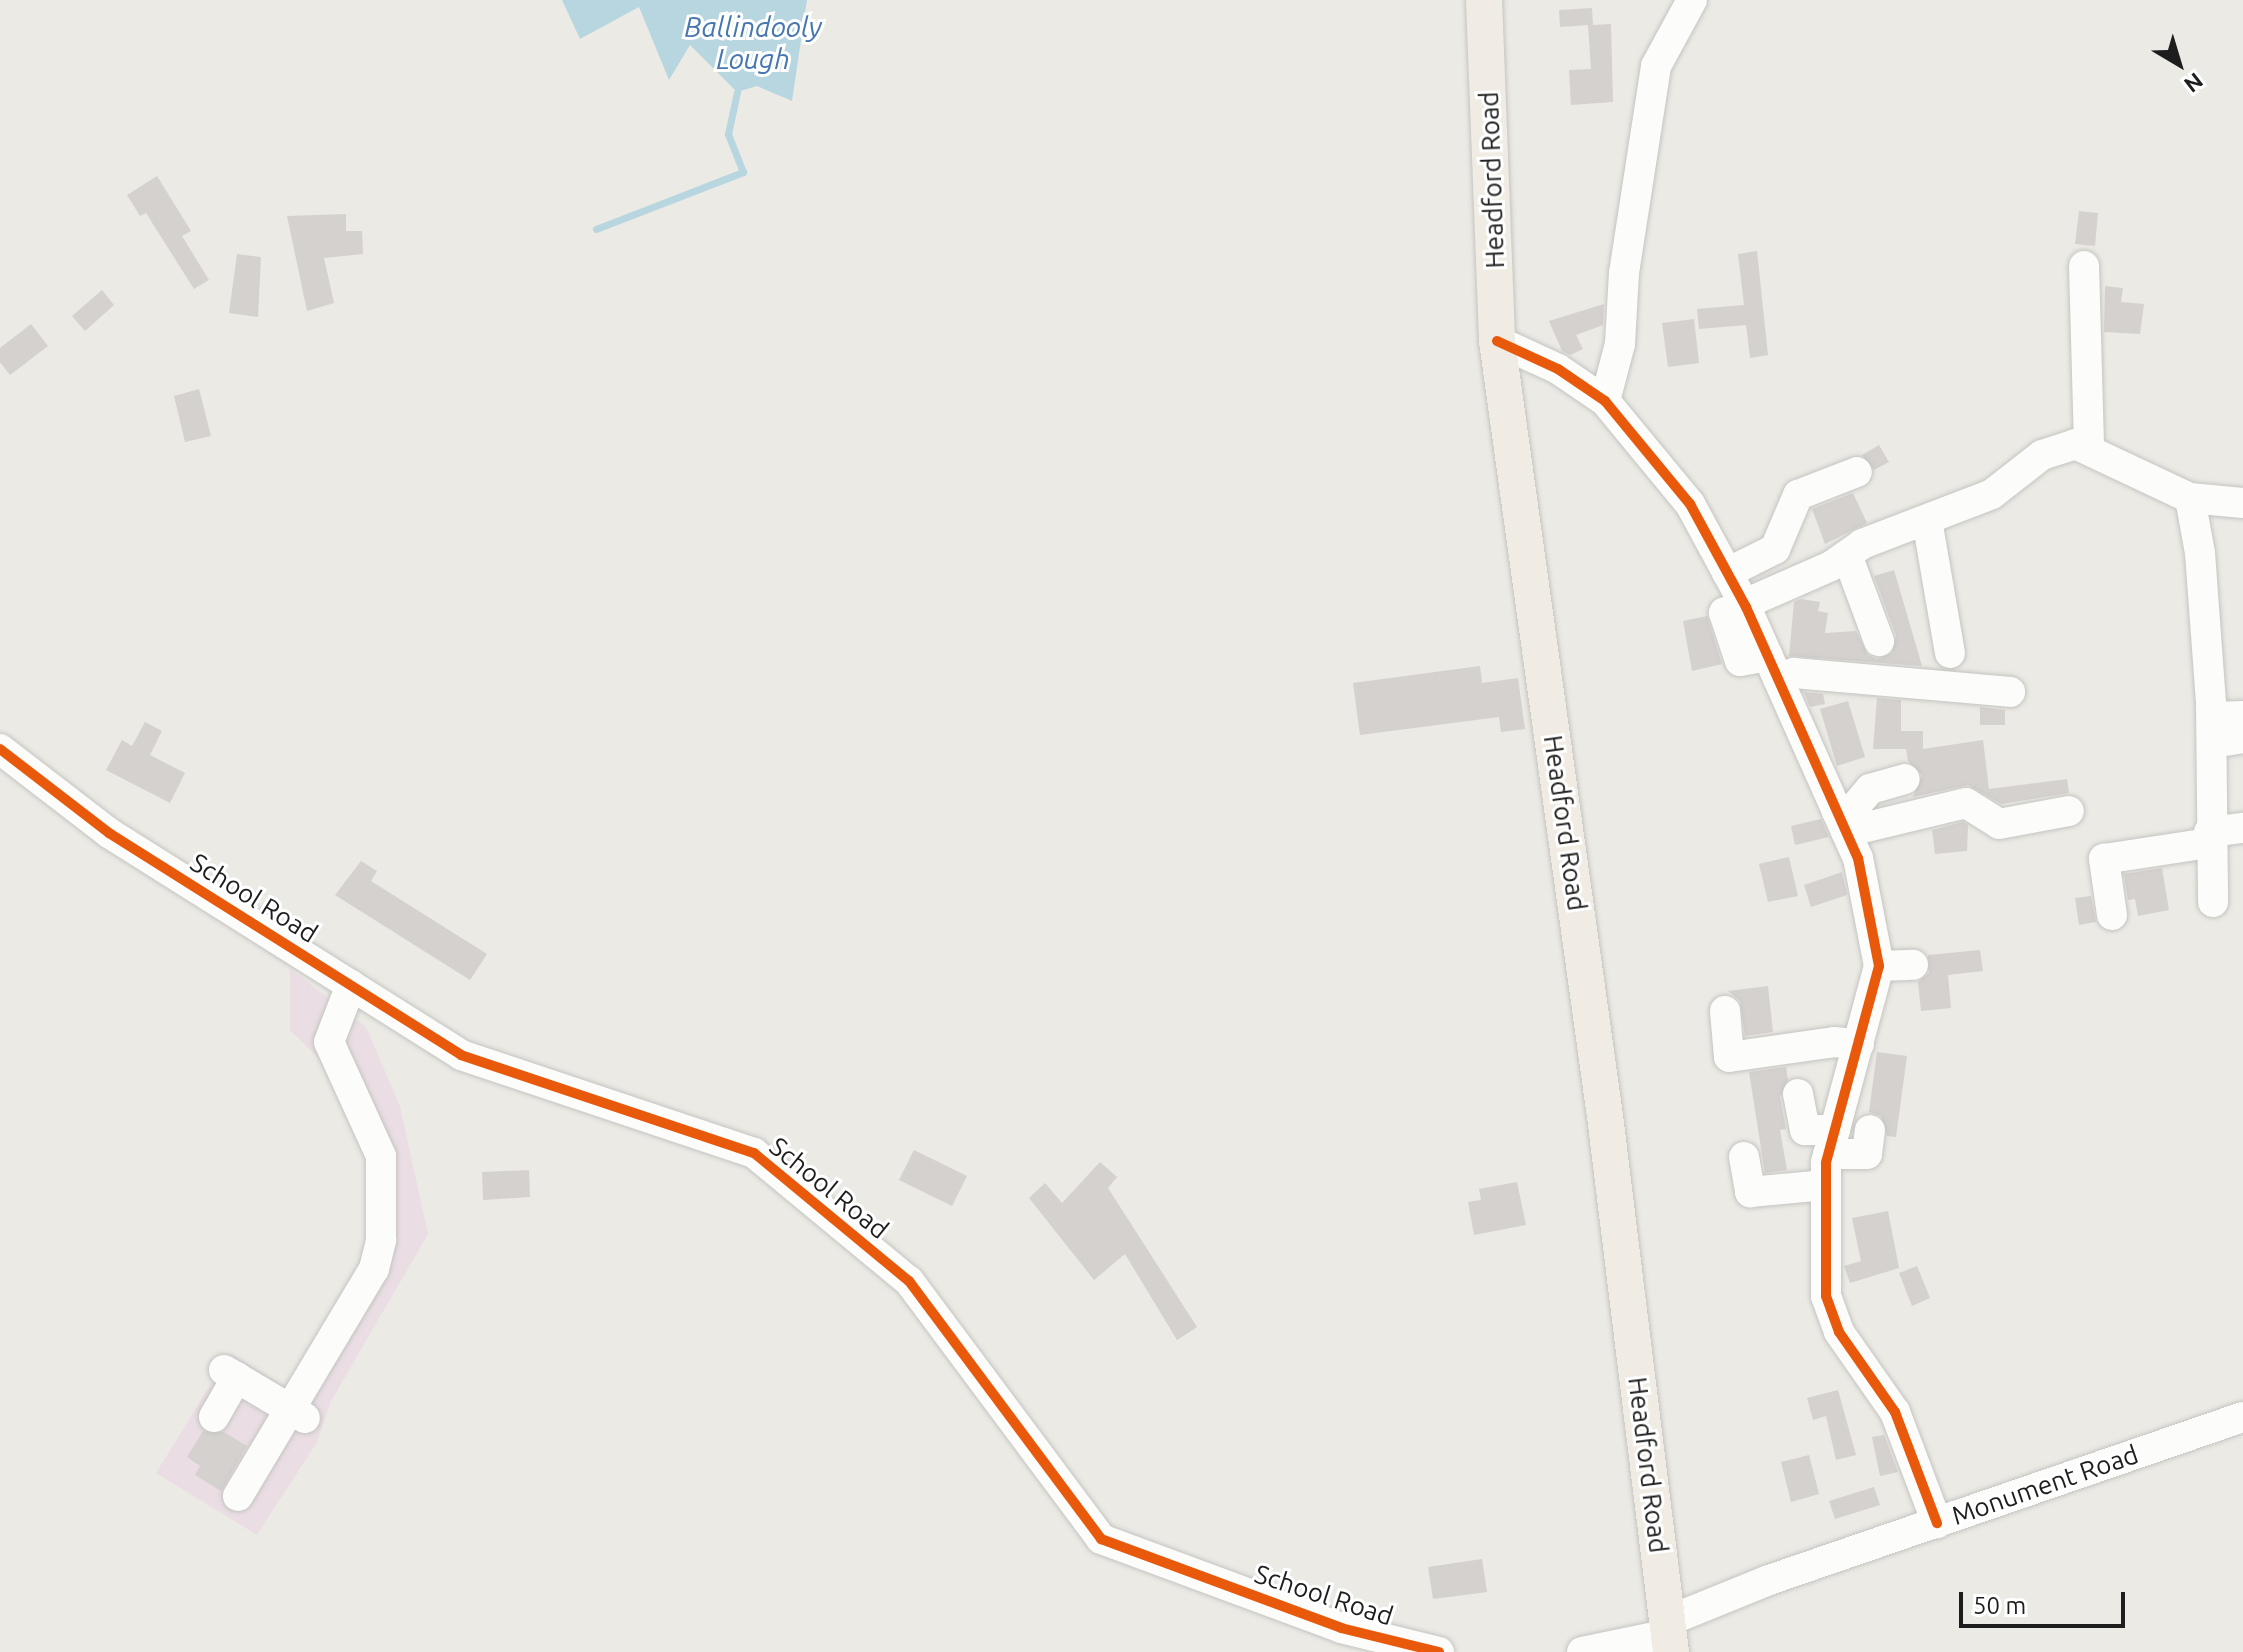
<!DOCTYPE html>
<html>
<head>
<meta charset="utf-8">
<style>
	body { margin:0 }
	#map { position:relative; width:2243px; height:1652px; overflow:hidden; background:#eceae5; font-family:Ubuntu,sans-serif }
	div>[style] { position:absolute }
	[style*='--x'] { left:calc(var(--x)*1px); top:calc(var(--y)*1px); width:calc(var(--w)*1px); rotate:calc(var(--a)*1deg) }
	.industrial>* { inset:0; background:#eadee4 }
	.water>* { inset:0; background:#b7d6e0 }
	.stream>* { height:7px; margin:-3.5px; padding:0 3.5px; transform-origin:3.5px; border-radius:3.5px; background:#b7d6e0 }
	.building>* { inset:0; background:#d4d1ce }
	.roads { filter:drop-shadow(0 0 2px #c4c4c1) drop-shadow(0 0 2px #c4c4c1) }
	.minor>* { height:30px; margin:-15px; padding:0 15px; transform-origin:15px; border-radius:15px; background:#fcfcfb }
	.major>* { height:36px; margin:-18px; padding:0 18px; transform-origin:18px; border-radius:18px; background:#f0ece3 }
	.cycleway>* { height:10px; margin:-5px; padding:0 5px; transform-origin:5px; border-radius:5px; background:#e8590c }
	span { translate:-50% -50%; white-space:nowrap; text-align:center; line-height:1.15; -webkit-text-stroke:6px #fff; paint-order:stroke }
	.street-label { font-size:26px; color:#1d1d1d }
	.water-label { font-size:28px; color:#4677b0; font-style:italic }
	.north { position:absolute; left:2139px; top:24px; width:80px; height:80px; -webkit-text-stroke:6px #fff; paint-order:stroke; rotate:142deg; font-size:22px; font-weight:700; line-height:32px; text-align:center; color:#1d1d1d }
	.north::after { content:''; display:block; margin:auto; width:28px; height:36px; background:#1d1d1d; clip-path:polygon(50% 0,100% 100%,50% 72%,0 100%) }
	.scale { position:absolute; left:1959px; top:1592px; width:166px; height:36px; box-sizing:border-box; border:4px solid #1d1d1d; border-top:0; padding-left:10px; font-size:24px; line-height:28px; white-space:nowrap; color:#1d1d1d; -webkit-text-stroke:6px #fff; paint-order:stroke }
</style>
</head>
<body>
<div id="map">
	<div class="industrial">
		<i style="clip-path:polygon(290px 969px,366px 1027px,400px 1106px,428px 1234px,330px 1403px,317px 1442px,257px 1535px,156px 1473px,230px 1353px,289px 1389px,366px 1256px,375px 1194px,364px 1134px,342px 1081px,290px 1030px)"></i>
	</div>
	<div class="water">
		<i style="clip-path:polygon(562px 0,807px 0,792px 101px,757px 86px,737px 92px,690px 45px,669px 80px,639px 7px,580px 39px)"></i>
	</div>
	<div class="stream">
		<i style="--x:596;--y:229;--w:158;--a:-21.2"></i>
		<i style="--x:743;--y:172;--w:41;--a:-111.5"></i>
		<i style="--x:728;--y:134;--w:43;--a:-77.9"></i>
	</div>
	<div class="building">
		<i style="clip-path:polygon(1592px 8px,1593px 25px,1611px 24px,1613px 102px,1571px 105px,1569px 70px,1591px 69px,1588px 25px,1560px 27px,1559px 10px)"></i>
		<i style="clip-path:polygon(157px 176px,191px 231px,182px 236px,209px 280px,194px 289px,146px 213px,140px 216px,127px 195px)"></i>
		<i style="clip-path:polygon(2079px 211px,2098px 213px,2095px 246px,2075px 244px)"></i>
		<i style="clip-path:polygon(346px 214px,346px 231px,362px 231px,363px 254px,324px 258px,334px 303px,307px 311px,287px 216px)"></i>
		<i style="clip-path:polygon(1757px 251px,1768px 355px,1750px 358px,1746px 325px,1699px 329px,1697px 309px,1744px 305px,1738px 254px)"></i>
		<i style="clip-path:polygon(237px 254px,261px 257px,258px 317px,229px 313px)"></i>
		<i style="clip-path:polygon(2105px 286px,2123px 288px,2121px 302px,2144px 304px,2140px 334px,2104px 332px)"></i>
		<i style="clip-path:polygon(102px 290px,114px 305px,85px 331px,72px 316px)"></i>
		<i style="clip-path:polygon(1604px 304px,1603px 325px,1576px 335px,1583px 349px,1570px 355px,1562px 351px,1549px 321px)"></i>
		<i style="clip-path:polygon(1694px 319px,1699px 363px,1668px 367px,1662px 323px)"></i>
		<i style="clip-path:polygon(31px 324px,48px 346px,10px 375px,0 362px,0 348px)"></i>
		<i style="clip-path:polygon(199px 389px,211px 436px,185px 442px,174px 396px)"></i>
		<i style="clip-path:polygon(1879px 445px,1889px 462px,1874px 470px,1862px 455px)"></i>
		<i style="clip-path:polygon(1853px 493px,1867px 523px,1825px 544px,1812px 509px)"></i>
		<i style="clip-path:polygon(1894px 570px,1922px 666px,1789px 656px,1794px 602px,1801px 599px,1820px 602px,1818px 611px,1828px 613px,1825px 633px,1856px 631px,1868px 655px,1877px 659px,1892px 653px,1896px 635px,1874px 576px)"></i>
		<i style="clip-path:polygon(1707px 616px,1722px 664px,1692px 671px,1683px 621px)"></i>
		<i style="clip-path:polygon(1480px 666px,1482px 683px,1518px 678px,1525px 729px,1501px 732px,1499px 717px,1360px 735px,1353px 683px)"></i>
		<i style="clip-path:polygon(1804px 692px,1823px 694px,1825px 704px,1810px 707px)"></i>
		<i style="clip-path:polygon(1877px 698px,1901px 700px,1901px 731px,1923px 731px,1923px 749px,1983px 740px,1989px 789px,2067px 779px,2069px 793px,2001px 804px,1968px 785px,1913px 797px,1922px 775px,1908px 761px,1906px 749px,1873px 749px)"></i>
		<i style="clip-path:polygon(1848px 701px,1865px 757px,1837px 766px,1820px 709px)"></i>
		<i style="clip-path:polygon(1980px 707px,2005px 710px,2005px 725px,1980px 725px)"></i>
		<i style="clip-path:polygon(145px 722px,162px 731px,150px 755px,185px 773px,170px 803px,106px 770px,122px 740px,132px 746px)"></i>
		<i style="clip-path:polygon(1821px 819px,1829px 837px,1795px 845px,1791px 826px)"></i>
		<i style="clip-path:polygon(1963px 822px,1968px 825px,1967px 851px,1935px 854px,1932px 830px)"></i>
		<i style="clip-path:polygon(1789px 857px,1798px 896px,1768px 902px,1759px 864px)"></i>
		<i style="clip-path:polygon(361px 861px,377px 871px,371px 881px,487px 954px,470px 980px,335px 895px)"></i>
		<i style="clip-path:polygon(2162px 868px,2169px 910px,2138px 916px,2135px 899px,2128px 900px,2124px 874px)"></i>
		<i style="clip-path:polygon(1842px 872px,1847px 895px,1811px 907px,1804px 885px)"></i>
		<i style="clip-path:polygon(2091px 896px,2096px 922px,2079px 925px,2075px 898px)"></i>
		<i style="clip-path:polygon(1980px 950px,1983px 971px,1948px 975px,1951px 1008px,1921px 1011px,1918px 982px,1929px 973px,1928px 955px)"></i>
		<i style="clip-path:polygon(1768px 986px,1773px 1032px,1745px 1036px,1740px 1001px,1728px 991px)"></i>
		<i style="clip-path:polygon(1877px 1052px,1907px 1056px,1896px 1137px,1887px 1136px,1881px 1116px,1869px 1112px)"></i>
		<i style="clip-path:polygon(1786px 1067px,1788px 1080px,1780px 1097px,1786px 1129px,1780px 1130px,1787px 1170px,1765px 1173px,1749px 1072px)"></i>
		<i style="clip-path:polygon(914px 1150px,967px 1176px,952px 1206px,899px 1180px)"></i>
		<i style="clip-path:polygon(1100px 1162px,1117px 1177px,1108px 1188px,1197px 1327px,1177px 1340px,1125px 1254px,1094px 1280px,1029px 1198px,1045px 1183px,1062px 1203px)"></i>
		<i style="clip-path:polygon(529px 1170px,530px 1197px,483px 1200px,482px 1172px)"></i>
		<i style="clip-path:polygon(1517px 1182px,1526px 1225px,1474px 1235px,1468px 1202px,1481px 1200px,1479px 1189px)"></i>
		<i style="clip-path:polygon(1888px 1211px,1899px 1268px,1850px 1283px,1844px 1266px,1861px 1261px,1852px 1218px)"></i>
		<i style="clip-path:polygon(1917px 1266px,1930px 1298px,1912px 1306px,1899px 1273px)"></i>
		<i style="clip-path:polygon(1838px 1390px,1856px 1455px,1836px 1460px,1826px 1416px,1813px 1420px,1807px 1398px)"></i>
		<i style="clip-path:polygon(203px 1431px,224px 1432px,247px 1446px,221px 1491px,195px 1475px,200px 1466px,187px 1457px)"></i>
		<i style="clip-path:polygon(1884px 1435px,1898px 1472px,1880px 1476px,1872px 1437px)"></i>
		<i style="clip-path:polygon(1809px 1455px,1819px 1494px,1791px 1502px,1781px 1462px)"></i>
		<i style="clip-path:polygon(1874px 1487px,1880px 1505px,1835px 1519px,1829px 1501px)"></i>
		<i style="clip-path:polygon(1482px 1559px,1487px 1592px,1433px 1599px,1428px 1567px)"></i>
	</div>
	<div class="roads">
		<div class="minor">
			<i style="--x:2084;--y:266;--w:184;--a:88.4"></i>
			<i style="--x:1497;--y:341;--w:67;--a:24.7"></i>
			<i style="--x:1558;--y:369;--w:57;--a:34.2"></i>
			<i style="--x:1605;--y:401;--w:134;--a:50.5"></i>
			<i style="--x:1690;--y:504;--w:117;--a:61.5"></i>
			<i style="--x:1746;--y:607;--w:275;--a:66"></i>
			<i style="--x:1858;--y:858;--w:110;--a:79"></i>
			<i style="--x:1879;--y:966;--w:204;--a:105.1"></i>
			<i style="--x:1826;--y:1163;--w:133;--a:90"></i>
			<i style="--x:1826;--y:1296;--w:38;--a:70"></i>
			<i style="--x:1839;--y:1332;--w:98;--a:55"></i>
			<i style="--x:1895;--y:1412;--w:119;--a:69.3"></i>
			<i style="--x:1605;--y:401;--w:59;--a:-75.3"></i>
			<i style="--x:1620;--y:344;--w:71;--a:-86.8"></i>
			<i style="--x:1624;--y:273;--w:209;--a:-81.2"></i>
			<i style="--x:1656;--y:66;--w:75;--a:-61.4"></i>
			<i style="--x:2190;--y:498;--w:56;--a:79.7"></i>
			<i style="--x:2200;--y:553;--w:150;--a:85.8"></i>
			<i style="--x:2211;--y:703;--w:199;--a:89.4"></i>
			<i style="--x:1927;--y:520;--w:135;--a:80.2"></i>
			<i style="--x:1847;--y:555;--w:92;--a:69.6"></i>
			<i style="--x:1727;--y:573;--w:54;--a:-26.6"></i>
			<i style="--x:1775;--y:549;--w:59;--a:-66.9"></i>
			<i style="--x:1798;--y:495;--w:63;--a:-21.3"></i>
			<i style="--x:1768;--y:656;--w:28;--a:170"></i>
			<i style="--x:1740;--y:661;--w:51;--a:-108.4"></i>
			<i style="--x:1724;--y:613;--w:117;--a:-23.7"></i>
			<i style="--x:1831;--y:566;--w:38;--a:-35"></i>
			<i style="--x:1862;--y:544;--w:139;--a:-21"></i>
			<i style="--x:1992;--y:494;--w:63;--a:-38"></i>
			<i style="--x:2042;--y:455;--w:35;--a:-18"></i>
			<i style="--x:2075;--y:444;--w:127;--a:25.2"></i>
			<i style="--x:2190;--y:498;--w:53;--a:5.4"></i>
			<i style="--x:1778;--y:679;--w:17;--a:-21"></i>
			<i style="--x:1794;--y:673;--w:217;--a:5"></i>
			<i style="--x:2212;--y:717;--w:31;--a:-2"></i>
			<i style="--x:2213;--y:743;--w:30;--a:-9"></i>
			<i style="--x:0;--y:749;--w:138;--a:37.6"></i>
			<i style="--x:109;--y:833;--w:416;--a:32.2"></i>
			<i style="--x:461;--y:1055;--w:309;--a:18.5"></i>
			<i style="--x:754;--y:1153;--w:201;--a:39.6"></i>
			<i style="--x:909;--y:1281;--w:322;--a:53.3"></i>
			<i style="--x:1101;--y:1539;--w:256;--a:20.3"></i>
			<i style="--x:1341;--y:1628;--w:101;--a:13.8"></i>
			<i style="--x:1837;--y:812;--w:17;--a:-13"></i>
			<i style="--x:1854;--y:808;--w:25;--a:-50"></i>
			<i style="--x:1870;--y:789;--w:36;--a:-16"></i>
			<i style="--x:1846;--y:832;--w:123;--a:-13.6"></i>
			<i style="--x:1966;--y:803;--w:39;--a:32"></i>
			<i style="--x:1999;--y:824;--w:71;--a:-10.5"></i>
			<i style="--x:2209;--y:832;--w:34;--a:-7"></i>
			<i style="--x:2112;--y:915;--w:57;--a:-98.1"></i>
			<i style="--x:2104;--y:859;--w:106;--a:-8.7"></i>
			<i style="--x:1879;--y:966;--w:34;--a:-2"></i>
			<i style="--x:1725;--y:1011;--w:46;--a:85"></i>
			<i style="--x:1729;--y:1057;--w:106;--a:-8.1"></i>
			<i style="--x:1834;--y:1042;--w:25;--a:5"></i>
			<i style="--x:1798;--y:1094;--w:37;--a:79"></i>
			<i style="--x:1805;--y:1130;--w:30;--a:0"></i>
			<i style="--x:1828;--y:1154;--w:39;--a:0"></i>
			<i style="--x:1867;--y:1154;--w:24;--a:-83"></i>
			<i style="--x:1744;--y:1157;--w:36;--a:80"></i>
			<i style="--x:1750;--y:1192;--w:76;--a:-5.3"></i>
			<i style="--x:224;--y:1370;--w:94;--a:30.7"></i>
			<i style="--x:214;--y:1417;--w:46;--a:-60.1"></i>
			<i style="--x:238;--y:1496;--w:265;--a:-59.1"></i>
			<i style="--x:374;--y:1269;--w:30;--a:-76"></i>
			<i style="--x:381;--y:1240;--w:84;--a:-90"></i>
			<i style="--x:381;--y:1156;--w:125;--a:-114.5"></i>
			<i style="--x:329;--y:1042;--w:61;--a:-68.9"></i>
			<i style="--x:1668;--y:1621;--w:109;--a:-22.1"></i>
			<i style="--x:1769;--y:1580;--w:501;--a:-18.98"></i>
			<i style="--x:1582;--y:1652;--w:89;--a:-11.7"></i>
		</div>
		<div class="major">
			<i style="--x:1484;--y:0;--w:341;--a:87.8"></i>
			<i style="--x:1497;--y:341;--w:782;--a:82.07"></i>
			<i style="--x:1605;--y:1116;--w:540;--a:82.98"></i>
		</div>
	</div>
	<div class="cycleway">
		<i style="--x:1497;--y:341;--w:67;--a:24.7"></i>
		<i style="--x:1558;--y:369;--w:57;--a:34.2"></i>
		<i style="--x:1605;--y:401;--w:134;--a:50.5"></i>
		<i style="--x:1690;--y:504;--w:117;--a:61.5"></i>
		<i style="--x:1746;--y:607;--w:275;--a:66"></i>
		<i style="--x:1858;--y:858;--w:110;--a:79"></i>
		<i style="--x:1879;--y:966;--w:204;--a:105.1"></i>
		<i style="--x:1826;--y:1163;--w:133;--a:90"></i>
		<i style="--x:1826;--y:1296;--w:38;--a:70"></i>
		<i style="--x:1839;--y:1332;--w:98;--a:55"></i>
		<i style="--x:1895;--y:1412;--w:119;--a:69.3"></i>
		<i style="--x:0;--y:749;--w:138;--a:37.6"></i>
		<i style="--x:109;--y:833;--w:416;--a:32.2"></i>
		<i style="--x:461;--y:1055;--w:309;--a:18.5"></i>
		<i style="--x:754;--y:1153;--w:201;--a:39.6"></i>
		<i style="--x:909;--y:1281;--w:322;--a:53.3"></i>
		<i style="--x:1101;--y:1539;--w:256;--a:20.3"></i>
		<i style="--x:1341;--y:1628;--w:101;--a:13.8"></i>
	</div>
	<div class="street-label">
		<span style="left:1492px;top:180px;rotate:-92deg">Headford Road</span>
		<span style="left:1565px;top:823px;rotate:82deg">Headford Road</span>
		<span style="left:254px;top:898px;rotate:32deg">School Road</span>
		<span style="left:829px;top:1188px;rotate:39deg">School Road</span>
		<span style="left:1648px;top:1465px;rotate:83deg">Headford Road</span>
		<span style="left:2045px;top:1485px;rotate:-19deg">Monument Road</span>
		<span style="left:1324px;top:1595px;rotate:18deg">School Road</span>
	</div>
	<div class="water-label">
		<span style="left:753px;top:43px">Ballindooly<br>Lough</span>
	</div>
	<div class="north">N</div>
	<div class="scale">50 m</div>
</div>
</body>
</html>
